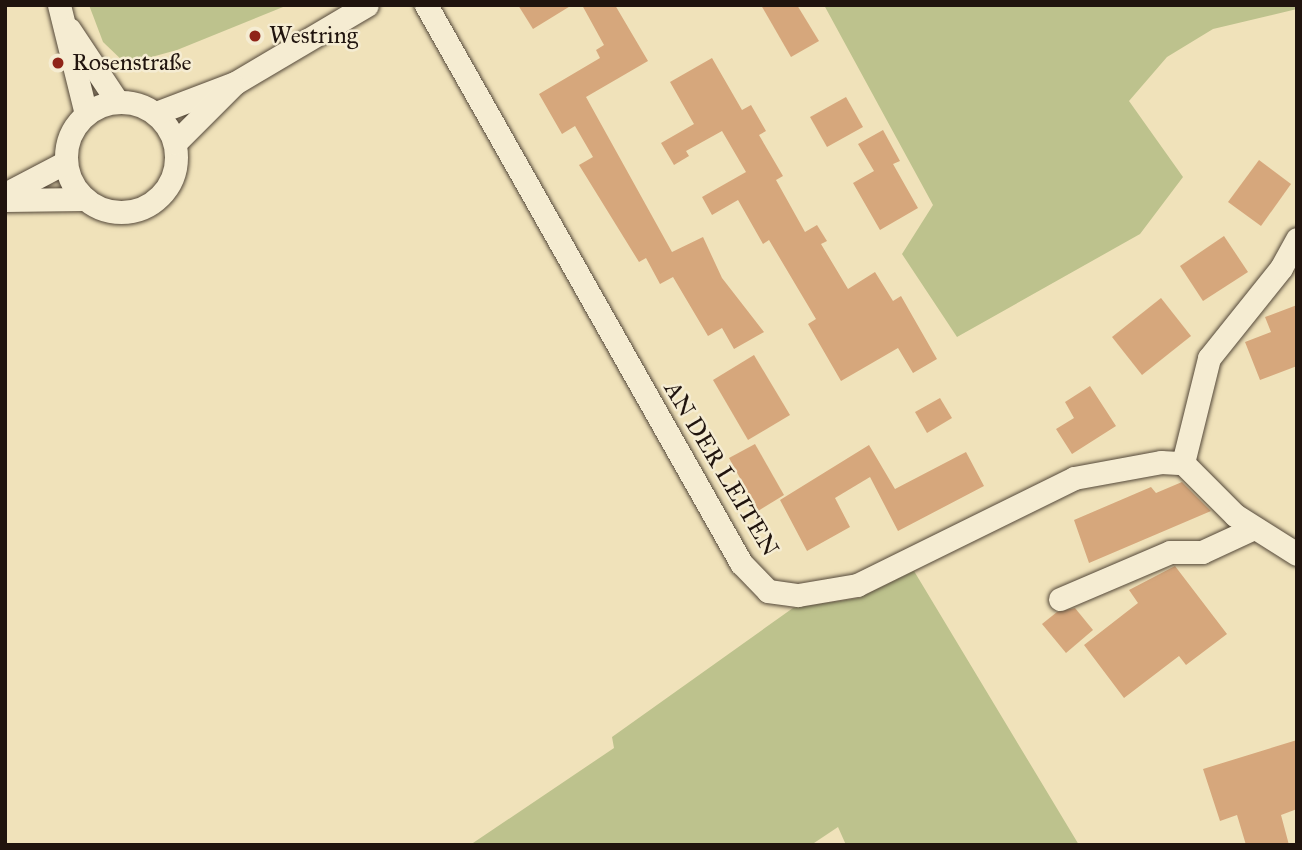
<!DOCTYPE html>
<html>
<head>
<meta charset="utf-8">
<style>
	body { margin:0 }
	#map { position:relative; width:1302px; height:850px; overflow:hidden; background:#f0e2ba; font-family:"IM FELL Great Primer",serif }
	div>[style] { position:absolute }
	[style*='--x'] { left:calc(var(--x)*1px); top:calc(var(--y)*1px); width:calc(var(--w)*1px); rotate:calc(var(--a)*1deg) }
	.green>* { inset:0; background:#bdc28d }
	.building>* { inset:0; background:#d6a77c }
	.roads { filter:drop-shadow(0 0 2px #544839) drop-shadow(0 0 2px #544839) }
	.minor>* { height:23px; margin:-11.5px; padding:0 11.5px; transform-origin:11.5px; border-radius:11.5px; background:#f5ecd2 }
	.minor>.ring { margin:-11.5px; padding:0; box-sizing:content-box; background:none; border:23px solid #f5ecd2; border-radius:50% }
	.dots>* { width:19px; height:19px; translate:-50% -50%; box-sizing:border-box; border:4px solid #f5ecd2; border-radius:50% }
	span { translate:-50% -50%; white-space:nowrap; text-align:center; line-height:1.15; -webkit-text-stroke:5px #f5ecd2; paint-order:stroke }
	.poi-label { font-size:24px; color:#20140e }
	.left { translate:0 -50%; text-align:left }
	.street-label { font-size:24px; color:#20140e }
	.frame { position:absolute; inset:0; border:7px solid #20140e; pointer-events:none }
</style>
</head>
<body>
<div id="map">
	<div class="green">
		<i style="clip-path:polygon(89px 5px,288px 5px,177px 50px,126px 64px,103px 42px)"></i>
		<i style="clip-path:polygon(824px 5px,1297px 5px,1297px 9px,1213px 29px,1167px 57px,1129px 101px,1183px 177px,1140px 234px,957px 337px,902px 254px,933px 205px)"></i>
		<i style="clip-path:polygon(914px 571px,1079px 845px,846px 845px,838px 827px,811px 845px,470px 845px,614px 748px,612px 737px,793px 608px,859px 598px)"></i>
	</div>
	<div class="building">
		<i style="clip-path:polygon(518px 5px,572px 5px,533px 29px)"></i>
		<i style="clip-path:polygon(582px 5px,615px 5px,648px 61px,586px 97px,672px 252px,703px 237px,722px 278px,764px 332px,734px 349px,722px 328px,708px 336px,673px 277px,660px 284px,646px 258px,639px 262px,579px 165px,593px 157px,575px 126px,562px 134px,539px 94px,600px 58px,596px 50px,604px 45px)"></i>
		<i style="clip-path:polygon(761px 5px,797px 5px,819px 41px,791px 57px)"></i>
		<i style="clip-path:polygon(712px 58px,742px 110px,751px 105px,766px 131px,759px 135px,783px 176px,776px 180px,805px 232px,817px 225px,827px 241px,821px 244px,848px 289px,875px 272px,893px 301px,901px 296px,937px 359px,913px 373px,898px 348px,841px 381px,808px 324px,816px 319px,769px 240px,763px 244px,738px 200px,712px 215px,702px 197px,746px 172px,722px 131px,686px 151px,689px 156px,674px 165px,661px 143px,694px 124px,670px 82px)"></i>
		<i style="clip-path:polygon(846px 97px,863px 127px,827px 147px,810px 117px)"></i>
		<i style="clip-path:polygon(883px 130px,900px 161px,893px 164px,918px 208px,880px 230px,853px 183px,874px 171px,858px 144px)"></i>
		<i style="clip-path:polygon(1259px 160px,1291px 184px,1261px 226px,1228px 202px)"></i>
		<i style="clip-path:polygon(1224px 236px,1248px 272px,1203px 301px,1180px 266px)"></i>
		<i style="clip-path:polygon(1161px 298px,1191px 336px,1142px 375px,1112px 337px)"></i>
		<i style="clip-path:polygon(1297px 305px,1297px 366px,1260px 380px,1245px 342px,1271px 332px,1265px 317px)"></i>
		<i style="clip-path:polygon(754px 355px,790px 415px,748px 440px,713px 380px)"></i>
		<i style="clip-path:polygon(1090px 386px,1116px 426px,1072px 454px,1056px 429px,1074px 418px,1065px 402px)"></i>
		<i style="clip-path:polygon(940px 398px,952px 418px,927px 433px,915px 412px)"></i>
		<i style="clip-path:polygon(755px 444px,784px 495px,758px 511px,729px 458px)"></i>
		<i style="clip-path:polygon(869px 445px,895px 489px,966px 452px,984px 486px,898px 531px,870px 477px,835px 498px,850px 527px,807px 551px,780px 500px)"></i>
		<i style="clip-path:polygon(1182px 482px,1211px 511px,1089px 563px,1074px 520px,1151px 487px,1156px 493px)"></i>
		<i style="clip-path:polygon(1175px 566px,1227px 634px,1186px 665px,1179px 656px,1124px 698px,1084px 645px,1138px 603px,1129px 590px)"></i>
		<i style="clip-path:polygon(1075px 608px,1093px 630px,1066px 653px,1042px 624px,1057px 612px)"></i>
		<i style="clip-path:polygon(1297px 740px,1297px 809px,1281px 815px,1289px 845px,1246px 845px,1237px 815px,1220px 821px,1203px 769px)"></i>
	</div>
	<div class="roads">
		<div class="minor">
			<i style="--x:59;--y:5;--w:112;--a:76.1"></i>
			<i style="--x:426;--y:5;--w:641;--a:60.55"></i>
			<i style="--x:741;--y:563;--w:39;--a:46"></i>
			<i style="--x:768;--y:591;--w:30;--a:8"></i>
			<i style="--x:798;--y:595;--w:60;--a:-9.6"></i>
			<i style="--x:857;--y:585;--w:242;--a:-26.2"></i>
			<i style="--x:1074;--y:478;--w:88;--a:-10.4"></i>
			<i style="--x:1161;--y:462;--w:22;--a:3"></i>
			<i style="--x:1183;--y:463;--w:74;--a:45"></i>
			<i style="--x:1235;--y:515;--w:73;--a:32.2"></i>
			<i style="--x:69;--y:29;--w:87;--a:56.3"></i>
			<i class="ring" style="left:66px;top:102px;width:87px;height:87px"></i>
			<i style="--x:156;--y:113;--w:85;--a:-20.8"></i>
			<i style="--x:235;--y:83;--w:153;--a:-30.6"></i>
			<i style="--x:175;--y:143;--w:82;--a:-45"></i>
			<i style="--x:5;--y:194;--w:69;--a:-27.7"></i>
			<i style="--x:5;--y:200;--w:80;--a:-0.7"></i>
			<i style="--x:1183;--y:463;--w:108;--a:-76.1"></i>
			<i style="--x:1209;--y:358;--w:115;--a:-51.3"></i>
			<i style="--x:1281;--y:268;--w:33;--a:-61"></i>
			<i style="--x:1060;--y:599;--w:120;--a:-23.1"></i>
			<i style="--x:1170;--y:552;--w:32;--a:0"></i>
			<i style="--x:1202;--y:552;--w:57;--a:-24.8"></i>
		</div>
	</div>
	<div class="dots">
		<i style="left:255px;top:36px;background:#8f2418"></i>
		<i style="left:58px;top:63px;background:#8f2418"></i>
	</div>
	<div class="poi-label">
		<span class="left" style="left:269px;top:36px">Westring</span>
		<span class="left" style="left:72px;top:63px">Rosenstraße</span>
	</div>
	<div class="street-label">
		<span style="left:721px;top:469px;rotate:59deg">AN DER LEITEN</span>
	</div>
	<div class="frame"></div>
</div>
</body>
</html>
